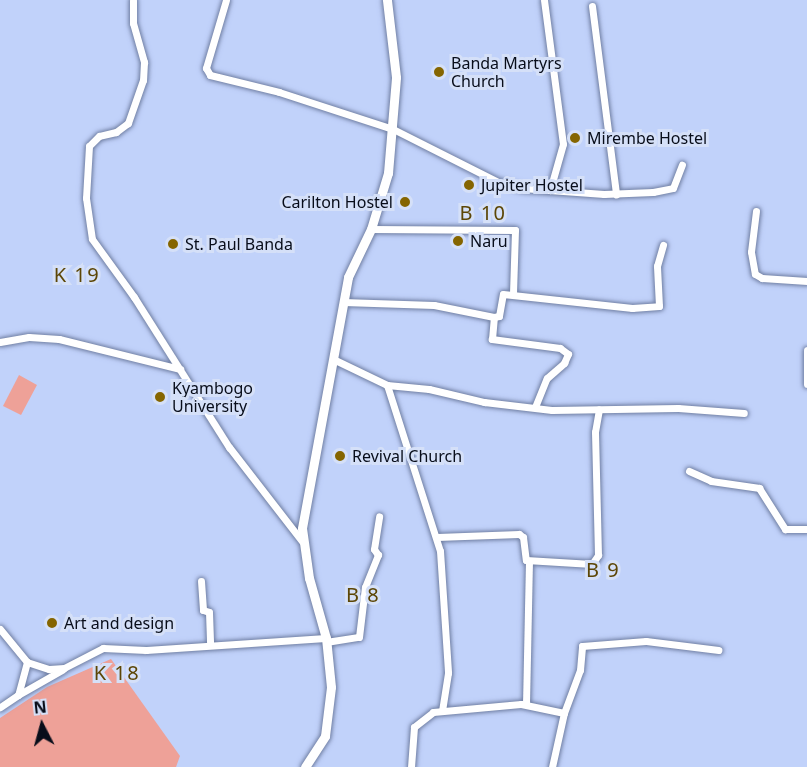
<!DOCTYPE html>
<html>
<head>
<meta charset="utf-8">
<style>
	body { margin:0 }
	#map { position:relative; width:807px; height:767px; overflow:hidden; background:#c1d2fa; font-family:"Noto Sans",sans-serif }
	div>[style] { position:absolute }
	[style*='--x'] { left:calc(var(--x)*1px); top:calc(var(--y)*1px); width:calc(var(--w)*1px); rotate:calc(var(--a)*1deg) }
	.green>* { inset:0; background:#eea198 }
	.roads { filter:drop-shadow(0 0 2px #707fa3) drop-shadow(0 0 2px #707fa3) }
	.street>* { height:7px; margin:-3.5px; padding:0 3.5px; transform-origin:3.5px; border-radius:3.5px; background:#fff }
	.secondary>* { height:9px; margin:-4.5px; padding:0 4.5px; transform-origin:4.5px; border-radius:4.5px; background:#fff }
	.dots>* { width:16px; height:16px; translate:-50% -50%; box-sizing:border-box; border:3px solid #d5e0f8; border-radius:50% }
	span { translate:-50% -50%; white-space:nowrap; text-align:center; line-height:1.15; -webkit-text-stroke:6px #d5e0f8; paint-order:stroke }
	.poi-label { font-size:16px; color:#080d1a }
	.left { translate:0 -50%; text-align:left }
	.right { translate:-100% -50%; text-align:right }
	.quarter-label { font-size:20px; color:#5c4606; letter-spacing:1.5px }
	.north { position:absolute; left:12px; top:695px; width:60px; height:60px; -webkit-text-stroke:4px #d5e0f8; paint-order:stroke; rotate:354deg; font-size:16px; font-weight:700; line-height:24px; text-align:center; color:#080d1a }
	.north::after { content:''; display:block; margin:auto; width:21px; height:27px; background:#080d1a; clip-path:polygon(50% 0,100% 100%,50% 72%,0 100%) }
</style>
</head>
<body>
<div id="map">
	<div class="green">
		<i style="clip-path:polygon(19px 375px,37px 385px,21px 415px,3px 406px)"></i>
		<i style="clip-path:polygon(111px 659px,180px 756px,176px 767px,0 767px,0 718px,47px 687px)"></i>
	</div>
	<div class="roads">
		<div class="street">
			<i style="--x:133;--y:0;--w:23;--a:90"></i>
			<i style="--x:133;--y:23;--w:41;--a:74.2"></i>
			<i style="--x:144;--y:62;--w:18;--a:93"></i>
			<i style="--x:143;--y:80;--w:46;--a:109.2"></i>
			<i style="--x:128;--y:123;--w:15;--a:143"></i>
			<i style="--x:116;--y:132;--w:17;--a:167"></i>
			<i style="--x:99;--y:136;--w:14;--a:135"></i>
			<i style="--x:89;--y:146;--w:52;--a:93.3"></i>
			<i style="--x:86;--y:198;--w:41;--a:81.7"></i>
			<i style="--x:92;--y:239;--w:72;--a:54.1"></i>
			<i style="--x:134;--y:297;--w:178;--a:57.7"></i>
			<i style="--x:229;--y:447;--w:119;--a:52.2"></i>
			<i style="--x:226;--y:0;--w:71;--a:106.4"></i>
			<i style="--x:206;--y:68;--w:8;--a:60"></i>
			<i style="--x:210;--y:75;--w:71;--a:13.8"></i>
			<i style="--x:279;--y:92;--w:120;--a:18"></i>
			<i style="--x:393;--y:129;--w:118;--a:26.8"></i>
			<i style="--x:498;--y:182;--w:25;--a:14"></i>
			<i style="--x:522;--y:188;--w:82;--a:4.2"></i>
			<i style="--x:604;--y:194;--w:49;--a:-2.3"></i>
			<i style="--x:653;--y:192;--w:20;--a:-11"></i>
			<i style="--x:673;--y:188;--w:25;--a:-69"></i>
			<i style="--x:544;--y:0;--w:145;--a:82.5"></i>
			<i style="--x:563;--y:144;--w:48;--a:105.8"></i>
			<i style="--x:592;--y:6;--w:190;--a:82.7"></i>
			<i style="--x:756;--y:211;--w:41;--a:97"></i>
			<i style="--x:751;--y:252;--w:22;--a:80"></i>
			<i style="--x:755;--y:274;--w:8;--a:30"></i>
			<i style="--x:762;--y:278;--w:45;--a:3.8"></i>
			<i style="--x:371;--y:229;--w:144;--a:0.4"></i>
			<i style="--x:515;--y:230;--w:64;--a:91.8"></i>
			<i style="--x:343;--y:302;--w:91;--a:1.9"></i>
			<i style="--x:434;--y:305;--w:61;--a:11.3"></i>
			<i style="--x:0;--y:342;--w:29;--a:-10"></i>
			<i style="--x:29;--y:337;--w:30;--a:4"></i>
			<i style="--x:59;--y:339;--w:125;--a:13.9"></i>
			<i style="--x:333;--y:359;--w:60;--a:25.7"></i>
			<i style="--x:387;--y:385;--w:42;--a:5.4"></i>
			<i style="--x:429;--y:389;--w:57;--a:13.3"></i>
			<i style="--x:484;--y:402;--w:68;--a:6.7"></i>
			<i style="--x:552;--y:410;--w:126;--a:-0.9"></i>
			<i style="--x:678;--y:408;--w:66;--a:4.3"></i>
			<i style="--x:807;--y:384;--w:34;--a:-90"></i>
			<i style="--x:387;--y:385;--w:174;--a:72.3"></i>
			<i style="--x:440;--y:551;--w:122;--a:86.2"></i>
			<i style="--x:448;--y:673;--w:37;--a:99"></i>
			<i style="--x:535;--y:407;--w:31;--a:-68"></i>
			<i style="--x:547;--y:378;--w:23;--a:-41"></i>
			<i style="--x:564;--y:363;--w:10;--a:-66"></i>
			<i style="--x:568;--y:354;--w:10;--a:-143"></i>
			<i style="--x:560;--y:348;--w:69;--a:-172.5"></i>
			<i style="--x:492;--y:339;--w:22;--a:-85"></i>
			<i style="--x:494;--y:317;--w:5;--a:-11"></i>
			<i style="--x:499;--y:316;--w:22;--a:-80"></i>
			<i style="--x:503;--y:294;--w:130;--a:6.2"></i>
			<i style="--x:632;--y:308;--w:27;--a:-4"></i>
			<i style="--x:659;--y:306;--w:40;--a:-92.9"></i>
			<i style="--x:657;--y:266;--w:22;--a:-74"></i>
			<i style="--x:689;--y:471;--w:24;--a:24"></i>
			<i style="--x:711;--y:481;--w:49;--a:8.3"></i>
			<i style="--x:759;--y:488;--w:49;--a:57.6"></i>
			<i style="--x:785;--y:529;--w:22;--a:0"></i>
			<i style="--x:437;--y:537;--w:82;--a:-2.1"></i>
			<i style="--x:519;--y:534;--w:5;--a:37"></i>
			<i style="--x:523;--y:537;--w:23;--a:83"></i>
			<i style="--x:526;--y:560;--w:66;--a:3.5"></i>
			<i style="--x:592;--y:564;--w:11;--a:-56"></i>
			<i style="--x:598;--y:555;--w:123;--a:-91.4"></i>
			<i style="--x:595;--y:432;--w:23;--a:-80"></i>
			<i style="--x:201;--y:581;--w:29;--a:86"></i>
			<i style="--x:203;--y:610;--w:6;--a:18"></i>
			<i style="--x:209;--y:612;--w:33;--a:88"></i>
			<i style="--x:0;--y:629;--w:43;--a:50.7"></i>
			<i style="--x:27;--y:662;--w:34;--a:105"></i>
			<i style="--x:18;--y:695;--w:22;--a:146"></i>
			<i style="--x:326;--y:642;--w:33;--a:-9"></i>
			<i style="--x:359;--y:637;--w:50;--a:-83.2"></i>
			<i style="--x:365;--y:587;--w:35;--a:-68"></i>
			<i style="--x:378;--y:555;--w:7;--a:-124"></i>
			<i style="--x:374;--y:549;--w:33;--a:-81"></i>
			<i style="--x:27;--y:662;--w:23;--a:18"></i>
			<i style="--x:49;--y:669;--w:15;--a:-4"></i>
			<i style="--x:64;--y:668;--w:44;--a:-27.1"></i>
			<i style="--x:103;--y:648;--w:43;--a:2.7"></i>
			<i style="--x:146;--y:650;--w:180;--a:-3.8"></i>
			<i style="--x:18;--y:695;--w:51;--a:-29.6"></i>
			<i style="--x:526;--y:704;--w:143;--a:-88.8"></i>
			<i style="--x:411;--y:767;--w:40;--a:-85.7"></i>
			<i style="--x:414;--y:727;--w:24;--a:-38"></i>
			<i style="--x:433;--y:712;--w:88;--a:-5.2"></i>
			<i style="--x:521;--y:704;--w:44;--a:11.8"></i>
			<i style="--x:552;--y:767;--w:55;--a:-77.5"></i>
			<i style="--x:564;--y:713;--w:46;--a:-69.6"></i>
			<i style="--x:580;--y:670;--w:24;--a:-85"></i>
			<i style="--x:582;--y:646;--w:64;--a:-4.5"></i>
			<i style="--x:646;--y:641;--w:73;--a:7.1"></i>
		</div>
		<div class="secondary">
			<i style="--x:305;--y:767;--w:37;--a:-57"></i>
			<i style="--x:325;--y:736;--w:49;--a:-83"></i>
			<i style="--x:331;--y:687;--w:49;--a:-95.8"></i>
			<i style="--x:326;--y:638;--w:62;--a:-105.8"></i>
			<i style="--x:309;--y:578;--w:50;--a:-98"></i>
			<i style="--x:302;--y:528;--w:255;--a:-79.6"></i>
			<i style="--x:348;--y:277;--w:53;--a:-64.4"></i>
			<i style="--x:371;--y:229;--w:59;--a:-73.1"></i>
			<i style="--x:388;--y:173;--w:96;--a:-85.2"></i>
			<i style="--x:396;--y:77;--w:78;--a:-96.7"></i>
		</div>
	</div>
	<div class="dots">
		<i style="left:439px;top:72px;background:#856500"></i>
		<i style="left:575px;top:138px;background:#856500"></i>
		<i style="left:469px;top:185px;background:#856500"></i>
		<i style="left:405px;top:202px;background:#856500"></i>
		<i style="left:458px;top:241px;background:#856500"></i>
		<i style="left:173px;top:244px;background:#856500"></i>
		<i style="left:160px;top:397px;background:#856500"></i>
		<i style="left:340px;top:456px;background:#856500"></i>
		<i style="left:52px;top:623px;background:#856500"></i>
	</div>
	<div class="poi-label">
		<span class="left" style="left:451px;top:72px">Banda Martyrs<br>Church</span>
		<span class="left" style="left:587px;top:138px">Mirembe Hostel</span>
		<span class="left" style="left:481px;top:185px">Jupiter Hostel</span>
		<span class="right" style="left:393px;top:202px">Carilton Hostel</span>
		<span class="left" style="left:470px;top:241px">Naru</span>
		<span class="left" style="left:185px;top:244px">St. Paul Banda</span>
		<span class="left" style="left:172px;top:397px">Kyambogo<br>University</span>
		<span class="left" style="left:352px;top:456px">Revival Church</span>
		<span class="left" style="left:64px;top:623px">Art and design</span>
	</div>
	<div class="quarter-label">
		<span style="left:483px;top:212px">B 10</span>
		<span style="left:77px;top:274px">K 19</span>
		<span style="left:603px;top:569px">B 9</span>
		<span style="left:363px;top:594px">B 8</span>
		<span style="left:117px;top:672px">K 18</span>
	</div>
	<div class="north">N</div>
</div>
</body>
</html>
